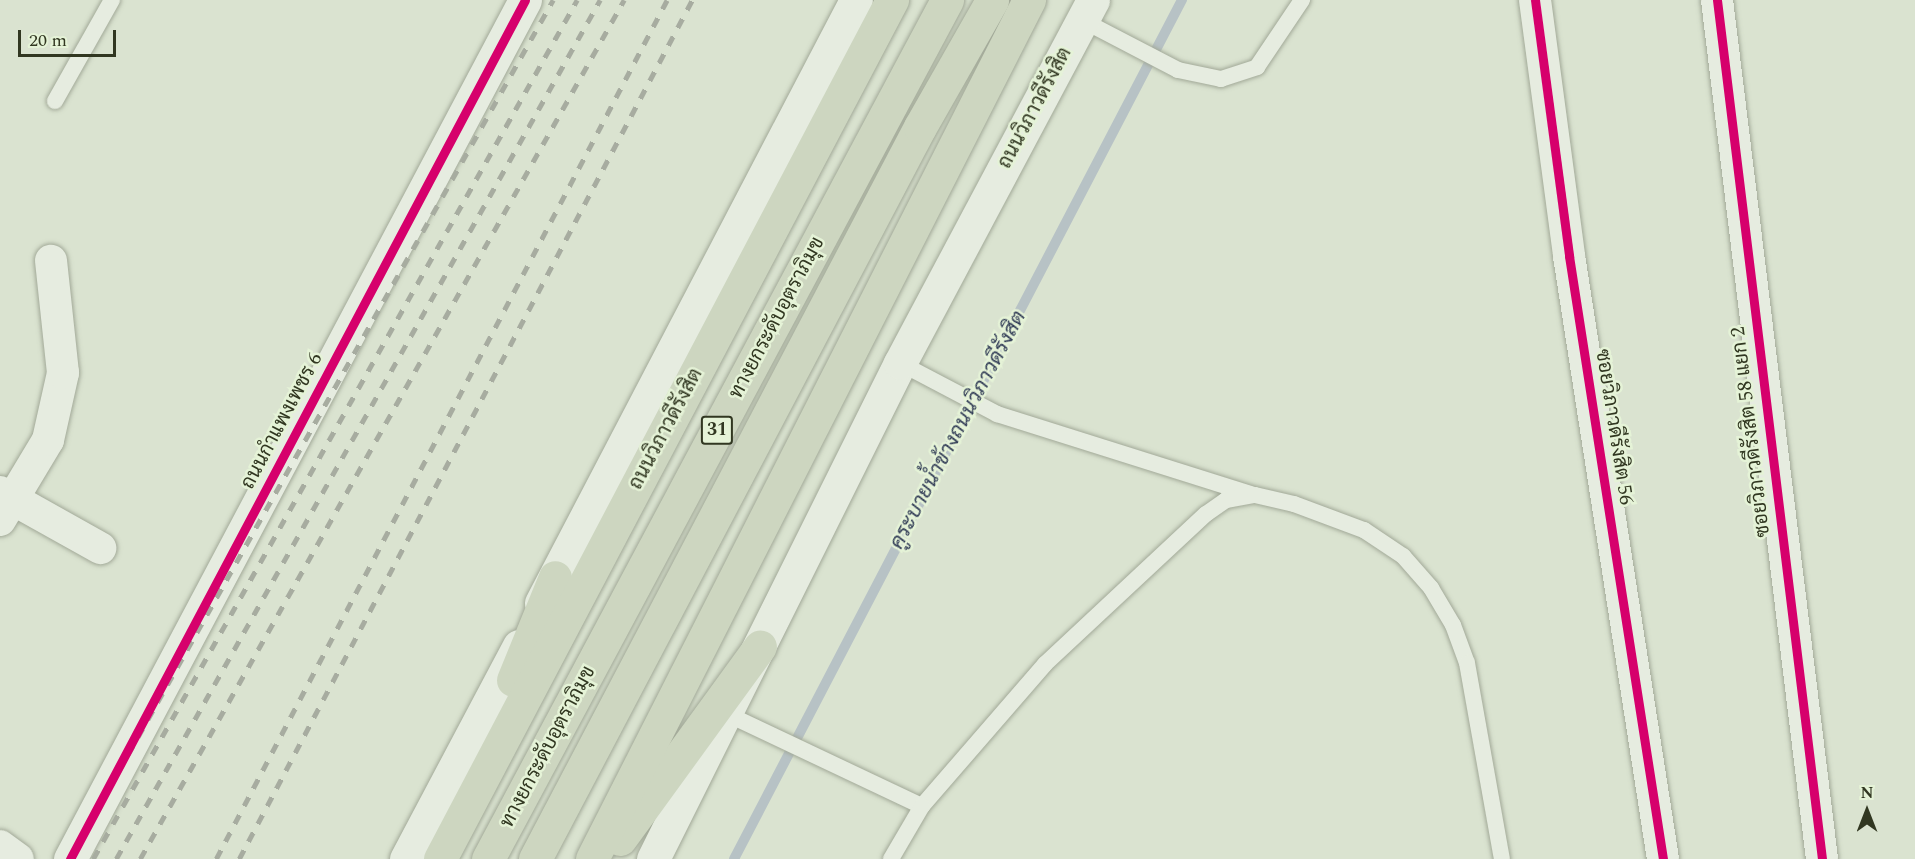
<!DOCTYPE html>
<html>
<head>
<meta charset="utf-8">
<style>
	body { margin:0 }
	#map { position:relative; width:1915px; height:859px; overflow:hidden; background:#dae3d0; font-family:Spectral,Sarabun,serif }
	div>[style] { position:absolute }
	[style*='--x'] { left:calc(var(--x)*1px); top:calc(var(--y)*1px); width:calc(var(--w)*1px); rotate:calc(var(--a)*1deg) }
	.stream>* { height:10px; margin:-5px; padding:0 5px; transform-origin:5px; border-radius:5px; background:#b7c2c5 }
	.roads { filter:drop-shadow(0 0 2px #a2a998) drop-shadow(0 0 2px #a2a998) }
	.lane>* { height:16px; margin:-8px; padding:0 8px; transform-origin:8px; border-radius:8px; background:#e6ece0 }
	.street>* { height:32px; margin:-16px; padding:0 16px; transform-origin:16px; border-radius:16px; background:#e6ece0 }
	.secondary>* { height:33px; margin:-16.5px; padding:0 16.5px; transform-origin:16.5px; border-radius:16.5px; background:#e6ece0 }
	.highway>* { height:33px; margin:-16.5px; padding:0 16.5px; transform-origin:16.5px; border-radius:16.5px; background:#cdd6c0 }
	.rail>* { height:4.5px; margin-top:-2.25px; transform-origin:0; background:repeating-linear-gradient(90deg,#a7aca0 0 10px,transparent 0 20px) }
	.cycleway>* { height:9px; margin:-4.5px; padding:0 4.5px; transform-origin:4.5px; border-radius:4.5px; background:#d6006c }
	span { translate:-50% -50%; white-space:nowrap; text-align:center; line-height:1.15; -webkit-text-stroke:5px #e5f3d7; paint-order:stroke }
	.shield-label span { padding:2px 4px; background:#e5f3d7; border:2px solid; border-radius:4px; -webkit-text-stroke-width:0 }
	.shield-label { font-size:18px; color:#313721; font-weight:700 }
	.street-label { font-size:20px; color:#313721 }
	.water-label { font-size:21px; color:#313c56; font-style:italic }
	.north { position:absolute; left:1837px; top:781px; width:60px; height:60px; -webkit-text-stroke:4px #e5f3d7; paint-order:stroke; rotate:0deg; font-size:16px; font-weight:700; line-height:24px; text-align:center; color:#313721 }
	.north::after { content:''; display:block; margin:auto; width:21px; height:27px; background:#313721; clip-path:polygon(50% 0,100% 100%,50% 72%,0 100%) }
	.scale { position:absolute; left:18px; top:30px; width:98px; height:27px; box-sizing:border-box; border:3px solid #313721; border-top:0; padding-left:8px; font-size:18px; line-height:21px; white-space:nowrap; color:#313721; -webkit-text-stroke:4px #e5f3d7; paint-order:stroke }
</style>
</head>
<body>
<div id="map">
	<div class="stream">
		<i style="--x:734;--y:859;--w:969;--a:-62.46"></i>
	</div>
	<div class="roads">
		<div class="lane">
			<i style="--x:1082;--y:20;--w:108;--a:27.5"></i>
			<i style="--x:1178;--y:70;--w:44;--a:11.8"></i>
			<i style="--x:1221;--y:79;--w:38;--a:-18"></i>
			<i style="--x:1257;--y:67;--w:81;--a:-56.1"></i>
			<i style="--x:55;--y:101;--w:116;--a:-60.6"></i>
			<i style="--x:900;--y:363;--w:110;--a:27.7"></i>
			<i style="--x:997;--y:414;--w:266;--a:17.5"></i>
			<i style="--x:725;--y:713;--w:218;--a:25.3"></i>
			<i style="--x:922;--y:806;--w:188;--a:-49.1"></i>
			<i style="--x:1045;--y:664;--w:220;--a:-43"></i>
			<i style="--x:1206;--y:514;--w:24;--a:-35"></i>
			<i style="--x:1226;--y:500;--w:29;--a:-10"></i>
			<i style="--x:1255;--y:495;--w:40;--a:13"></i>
			<i style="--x:1294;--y:504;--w:75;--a:20.4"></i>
			<i style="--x:1364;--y:530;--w:47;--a:33.7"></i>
			<i style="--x:1403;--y:556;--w:43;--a:48.8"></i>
			<i style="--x:1431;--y:588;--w:43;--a:59.3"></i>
			<i style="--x:1453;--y:625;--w:40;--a:69.8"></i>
			<i style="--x:1467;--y:663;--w:199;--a:79.9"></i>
			<i style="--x:891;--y:859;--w:61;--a:-59.7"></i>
		</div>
		<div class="street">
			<i style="--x:1535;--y:0;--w:258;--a:82.4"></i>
			<i style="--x:1569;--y:256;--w:610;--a:81.14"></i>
			<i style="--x:1717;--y:0;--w:865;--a:83.03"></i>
			<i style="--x:0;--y:492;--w:115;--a:29.2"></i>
			<i style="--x:0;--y:520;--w:93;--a:-59"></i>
			<i style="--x:48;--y:440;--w:69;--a:-77.4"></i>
			<i style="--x:63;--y:373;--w:113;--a:-96.1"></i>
			<i style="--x:0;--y:846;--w:22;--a:36"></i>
		</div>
		<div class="secondary">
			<i style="--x:541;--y:603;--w:680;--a:-62.42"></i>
			<i style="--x:70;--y:859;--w:972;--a:-62.09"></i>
			<i style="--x:406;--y:859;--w:241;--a:-62.1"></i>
			<i style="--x:653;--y:859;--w:554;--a:-63.53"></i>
			<i style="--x:900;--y:363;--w:411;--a:-62"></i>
		</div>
		<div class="highway">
			<i style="--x:513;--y:680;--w:111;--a:-67.8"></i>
			<i style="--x:620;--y:839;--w:238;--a:-54"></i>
			<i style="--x:440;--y:859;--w:971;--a:-62.25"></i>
			<i style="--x:488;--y:859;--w:974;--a:-61.88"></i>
			<i style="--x:535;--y:859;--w:827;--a:-62.26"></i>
			<i style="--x:920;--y:127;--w:146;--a:-60.4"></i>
			<i style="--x:592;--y:859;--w:964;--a:-63.04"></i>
		</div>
	</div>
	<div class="rail">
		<i style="--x:69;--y:859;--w:986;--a:-60.6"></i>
		<i style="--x:93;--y:859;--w:986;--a:-60.6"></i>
		<i style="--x:116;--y:859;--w:986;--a:-60.6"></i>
		<i style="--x:140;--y:859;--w:986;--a:-60.6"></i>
		<i style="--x:216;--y:859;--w:970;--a:-62.3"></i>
		<i style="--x:239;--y:859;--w:971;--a:-62.19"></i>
	</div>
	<div class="cycleway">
		<i style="--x:1535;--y:0;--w:258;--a:82.4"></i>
		<i style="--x:1569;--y:256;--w:610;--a:81.14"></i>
		<i style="--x:1717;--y:0;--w:865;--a:83.03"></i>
		<i style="--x:70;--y:859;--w:972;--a:-62.09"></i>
	</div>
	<div class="shield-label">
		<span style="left:717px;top:430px">31</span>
	</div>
	<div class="street-label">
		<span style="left:1035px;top:108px;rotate:-62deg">ถนนวิภาวดีรังสิต</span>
		<span style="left:777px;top:318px;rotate:-62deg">ทางยกระดับอุตราภิมุข</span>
		<span style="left:282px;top:421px;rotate:-62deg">ถนนกำแพงเพชร 6</span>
		<span style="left:1614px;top:427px;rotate:81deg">ซอยวิภาวดีรังสิต 56</span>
		<span style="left:666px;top:429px;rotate:-62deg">ถนนวิภาวดีรังสิต</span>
		<span style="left:1751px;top:432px;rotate:-97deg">ซอยวิภาวดีรังสิต 58 แยก 2</span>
		<span style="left:548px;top:747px;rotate:-62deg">ทางยกระดับอุตราภิมุข</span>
	</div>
	<div class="water-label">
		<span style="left:958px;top:430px;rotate:-62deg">คูระบายน้ำข้างถนนวิภาวดีรังสิต</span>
	</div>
	<div class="north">N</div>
	<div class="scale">20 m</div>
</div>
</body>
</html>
